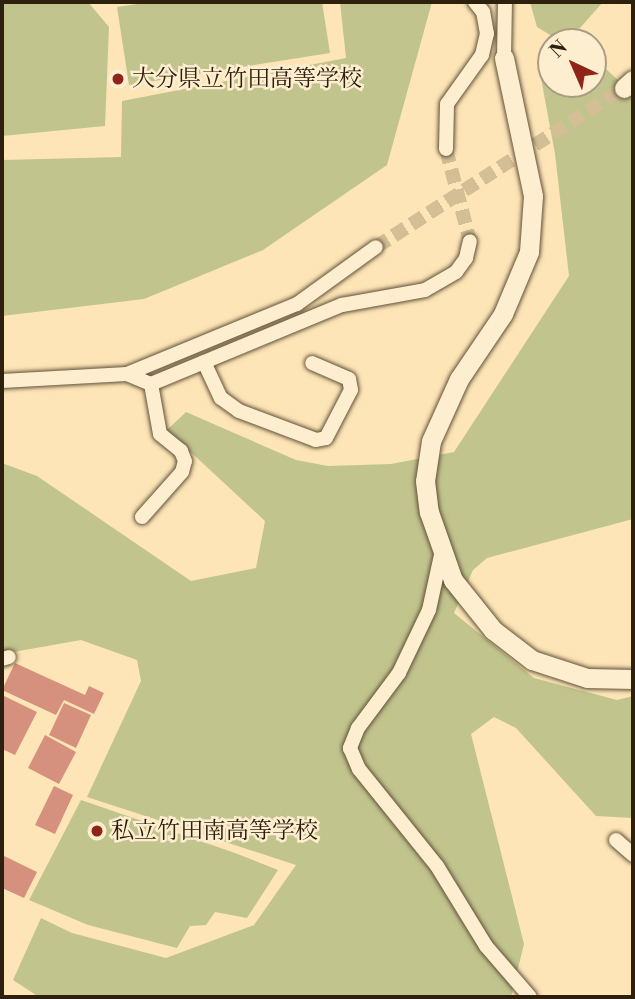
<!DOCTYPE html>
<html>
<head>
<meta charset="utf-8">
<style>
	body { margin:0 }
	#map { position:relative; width:635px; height:999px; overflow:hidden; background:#fde5b7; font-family:"Libre Bodoni","Noto Serif JP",serif }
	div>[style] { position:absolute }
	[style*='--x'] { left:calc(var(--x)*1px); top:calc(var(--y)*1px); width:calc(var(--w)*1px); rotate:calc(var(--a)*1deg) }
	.green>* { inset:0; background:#c1c48d }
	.building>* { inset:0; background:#d6917e }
	.street-tunnel>* { height:14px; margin-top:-7px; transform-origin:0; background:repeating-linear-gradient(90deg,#d3be95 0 14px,transparent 0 21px) }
	.roads { filter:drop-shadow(0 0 2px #615138) drop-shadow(0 0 2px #615138) }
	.street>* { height:14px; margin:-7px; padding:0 7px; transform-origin:7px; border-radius:7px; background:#feeed0 }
	.secondary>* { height:19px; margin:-9.5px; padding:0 9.5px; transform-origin:9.5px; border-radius:9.5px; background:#feeed0 }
	.dots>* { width:19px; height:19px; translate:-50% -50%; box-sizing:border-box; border:4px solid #feeed0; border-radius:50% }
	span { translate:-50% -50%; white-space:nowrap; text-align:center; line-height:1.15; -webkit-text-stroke:5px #feeed0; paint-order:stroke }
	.poi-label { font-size:23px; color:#2d200e }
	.left { translate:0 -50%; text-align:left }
	.frame { position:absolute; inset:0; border:4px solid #2d200e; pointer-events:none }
	.north { position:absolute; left:537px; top:28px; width:70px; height:70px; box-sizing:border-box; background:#feeed0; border:2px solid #aa9c82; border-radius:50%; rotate:316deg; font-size:19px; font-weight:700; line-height:28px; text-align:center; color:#2d200e }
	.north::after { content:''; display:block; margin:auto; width:24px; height:32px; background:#8f2418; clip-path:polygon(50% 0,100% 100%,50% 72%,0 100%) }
</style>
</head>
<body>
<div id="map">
	<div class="green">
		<i style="clip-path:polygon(2px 2px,88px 2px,109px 27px,105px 126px,2px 136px)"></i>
		<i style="clip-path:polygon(151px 2px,322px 2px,330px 53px,129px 85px,117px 7px)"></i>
		<i style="clip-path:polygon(340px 2px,432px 2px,387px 165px,263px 250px,144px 299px,2px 316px,2px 160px,121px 157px,122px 101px,346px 58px)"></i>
		<i style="clip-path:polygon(530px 2px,603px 2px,580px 28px,555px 38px,537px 27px)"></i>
		<i style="clip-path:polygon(593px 57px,633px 94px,633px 519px,487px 558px,473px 570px,454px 613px,534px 678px,617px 700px,633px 696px,633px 818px,596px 816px,516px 728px,494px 717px,471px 734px,524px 944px,511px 997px,39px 997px,13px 980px,41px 918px,72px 933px,166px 958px,254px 925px,296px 865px,87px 797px,141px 681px,137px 660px,81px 640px,2px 654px,2px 463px,37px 476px,191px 581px,256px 568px,265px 521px,167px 430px,186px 412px,296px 460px,328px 466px,391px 464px,454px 452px,569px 276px,555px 154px,539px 67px,551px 60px,551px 84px,593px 84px)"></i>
		<i style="clip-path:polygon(81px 800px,235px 853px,278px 870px,247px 918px,215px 912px,206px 925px,190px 926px,177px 948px,88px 925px,29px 900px)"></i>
	</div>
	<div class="building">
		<i style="clip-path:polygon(15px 663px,85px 695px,89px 686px,104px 693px,94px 714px,64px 700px,56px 715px,2px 690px)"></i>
		<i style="clip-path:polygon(2px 695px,37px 712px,15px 755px,2px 749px)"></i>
		<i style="clip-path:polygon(64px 703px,91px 715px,76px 748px,49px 735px)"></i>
		<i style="clip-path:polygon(45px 735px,76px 752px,59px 784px,28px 768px)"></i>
		<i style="clip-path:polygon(54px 786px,73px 795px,55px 834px,35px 825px)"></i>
		<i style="clip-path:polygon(2px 855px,37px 872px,24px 898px,2px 888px)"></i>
	</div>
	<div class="street-tunnel">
		<i style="--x:446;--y:149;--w:95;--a:75.4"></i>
		<i style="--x:376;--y:247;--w:295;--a:-32.7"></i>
	</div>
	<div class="roads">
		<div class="street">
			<i style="--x:504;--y:58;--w:56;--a:-89"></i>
			<i style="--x:446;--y:149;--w:45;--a:-88.7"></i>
			<i style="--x:447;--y:104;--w:60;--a:-54.5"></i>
			<i style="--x:482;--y:55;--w:22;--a:-77"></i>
			<i style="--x:487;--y:34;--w:22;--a:-100"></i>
			<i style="--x:483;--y:12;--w:13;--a:-129"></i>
			<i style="--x:204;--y:362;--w:40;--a:65"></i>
			<i style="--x:221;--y:398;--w:22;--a:36"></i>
			<i style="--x:239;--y:411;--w:82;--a:20.6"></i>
			<i style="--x:316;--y:440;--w:10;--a:-11"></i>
			<i style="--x:326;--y:438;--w:54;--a:-62.5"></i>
			<i style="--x:351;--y:390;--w:11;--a:-100"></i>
			<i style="--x:349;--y:379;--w:40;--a:-156.6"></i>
			<i style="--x:127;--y:374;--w:26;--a:23"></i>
			<i style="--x:151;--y:384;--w:207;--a:-22.5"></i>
			<i style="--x:342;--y:305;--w:84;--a:-10.2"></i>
			<i style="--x:425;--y:290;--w:36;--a:-30"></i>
			<i style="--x:456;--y:272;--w:17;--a:-54"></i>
			<i style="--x:466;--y:258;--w:17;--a:-77"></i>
			<i style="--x:2;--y:381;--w:125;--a:-3.2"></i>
			<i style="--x:127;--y:374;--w:184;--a:-22.4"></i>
			<i style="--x:297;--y:304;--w:97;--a:-35.8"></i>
			<i style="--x:142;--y:517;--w:60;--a:-48.4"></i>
			<i style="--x:182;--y:472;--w:11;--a:-75"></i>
			<i style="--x:185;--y:461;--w:11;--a:-112"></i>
			<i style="--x:181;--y:451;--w:27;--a:-141"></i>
			<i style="--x:160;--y:434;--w:51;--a:-100.2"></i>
			<i style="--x:441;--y:555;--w:56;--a:102.3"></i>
			<i style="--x:429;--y:610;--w:70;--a:115.5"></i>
			<i style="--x:399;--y:673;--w:69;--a:126.7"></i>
			<i style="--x:358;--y:728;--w:22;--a:112"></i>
			<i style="--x:350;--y:748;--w:23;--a:67"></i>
			<i style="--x:359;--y:769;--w:124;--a:51.2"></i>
			<i style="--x:437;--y:866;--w:94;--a:58.5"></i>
			<i style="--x:486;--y:946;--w:67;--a:49.2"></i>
			<i style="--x:2;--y:659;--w:7;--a:-16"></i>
			<i style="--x:616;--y:840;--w:23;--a:41"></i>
		</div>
		<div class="secondary">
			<i style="--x:504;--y:58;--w:141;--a:78.1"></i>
			<i style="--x:533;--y:196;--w:56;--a:94.1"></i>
			<i style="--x:529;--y:252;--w:67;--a:112.8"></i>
			<i style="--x:503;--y:314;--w:78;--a:124.1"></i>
			<i style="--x:459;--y:379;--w:68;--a:114.3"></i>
			<i style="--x:431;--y:441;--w:40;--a:98.5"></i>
			<i style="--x:425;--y:481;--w:31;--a:83"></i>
			<i style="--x:429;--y:512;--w:72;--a:70.6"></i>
			<i style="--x:453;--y:580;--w:64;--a:51.3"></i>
			<i style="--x:493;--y:630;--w:49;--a:37.6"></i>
			<i style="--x:532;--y:660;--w:58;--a:18.1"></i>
			<i style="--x:587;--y:678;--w:46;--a:1.2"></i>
			<i style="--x:624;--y:88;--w:12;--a:-42"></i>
		</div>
	</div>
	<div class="dots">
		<i style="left:118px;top:79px;background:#8f2418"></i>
		<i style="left:97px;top:831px;background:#8f2418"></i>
	</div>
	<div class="poi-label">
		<span class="left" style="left:132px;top:79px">大分県立竹田高等学校</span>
		<span class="left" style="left:111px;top:831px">私立竹田南高等学校</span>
	</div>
	<div class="frame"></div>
	<div class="north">N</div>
</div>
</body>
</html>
